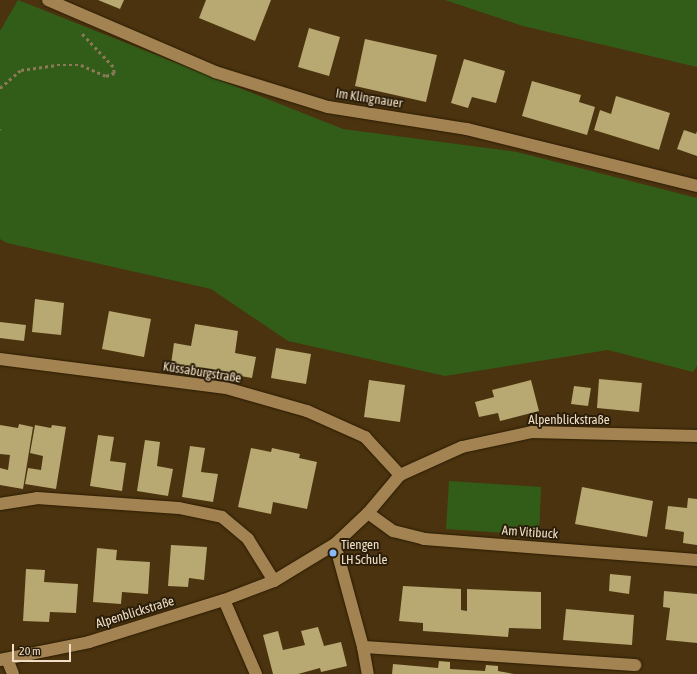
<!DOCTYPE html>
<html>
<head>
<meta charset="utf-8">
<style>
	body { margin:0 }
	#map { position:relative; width:697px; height:674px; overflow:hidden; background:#4a330e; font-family:"Asap Condensed",sans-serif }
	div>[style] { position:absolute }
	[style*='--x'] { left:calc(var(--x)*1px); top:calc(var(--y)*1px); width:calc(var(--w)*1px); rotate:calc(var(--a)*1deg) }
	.green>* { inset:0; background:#325d18 }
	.building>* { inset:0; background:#b7a971 }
	.path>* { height:2.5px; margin-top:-1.25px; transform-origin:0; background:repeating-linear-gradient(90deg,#8d7958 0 3px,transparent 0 6px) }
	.roads { filter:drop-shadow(0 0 1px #2c1c03) drop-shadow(0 0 1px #2c1c03) }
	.street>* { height:12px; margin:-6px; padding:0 6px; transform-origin:6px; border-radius:6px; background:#a48353 }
	.dots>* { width:11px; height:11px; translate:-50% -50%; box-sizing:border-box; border:2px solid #2a1d09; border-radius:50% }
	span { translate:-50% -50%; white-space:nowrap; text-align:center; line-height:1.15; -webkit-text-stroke:4px #2a1d09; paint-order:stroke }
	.street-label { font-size:13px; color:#f0dfc6 }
	.poi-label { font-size:13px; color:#f0dfc6 }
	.left { translate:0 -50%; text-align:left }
	.scale { position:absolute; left:12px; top:644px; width:59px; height:18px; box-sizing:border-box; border:2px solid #f0dfc6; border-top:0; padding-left:5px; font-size:12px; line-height:14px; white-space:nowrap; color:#f0dfc6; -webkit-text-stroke:3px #2a1d09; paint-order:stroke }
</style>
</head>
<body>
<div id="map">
	<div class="green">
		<i style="clip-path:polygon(18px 0,343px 129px,517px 152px,697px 198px,697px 366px,693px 372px,608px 350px,445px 376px,288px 341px,211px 289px,7px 243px,0 239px,0 31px)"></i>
		<i style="clip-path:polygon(445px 0,697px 0,697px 67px,523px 26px)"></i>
		<i style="clip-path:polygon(449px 481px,541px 487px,539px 535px,446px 529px)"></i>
	</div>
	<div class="building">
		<i style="clip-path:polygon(98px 0,124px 0,120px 9px)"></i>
		<i style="clip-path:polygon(206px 0,271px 0,255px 41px,199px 18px)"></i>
		<i style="clip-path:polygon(309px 28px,340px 37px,329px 76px,298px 67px)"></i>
		<i style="clip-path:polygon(365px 39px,437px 55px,426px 102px,355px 86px)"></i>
		<i style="clip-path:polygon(464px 59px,505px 71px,496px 103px,472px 97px,468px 108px,451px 103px)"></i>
		<i style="clip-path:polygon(532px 81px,581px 95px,579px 102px,595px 107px,587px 135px,522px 116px)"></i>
		<i style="clip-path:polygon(616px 96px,670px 113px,659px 150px,594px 130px,600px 110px,611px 114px)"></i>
		<i style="clip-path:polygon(684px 130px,696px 134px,697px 131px,697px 156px,677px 149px)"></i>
		<i style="clip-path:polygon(35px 299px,64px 303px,61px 335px,32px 332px)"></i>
		<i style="clip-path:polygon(109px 311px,151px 319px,144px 357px,102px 349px)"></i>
		<i style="clip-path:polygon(0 322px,26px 325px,24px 341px,0 338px)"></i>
		<i style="clip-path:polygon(195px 324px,238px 331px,235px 353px,256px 357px,252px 378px,171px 364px,174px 343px,191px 346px)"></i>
		<i style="clip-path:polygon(276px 348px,311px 354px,306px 384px,271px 378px)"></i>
		<i style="clip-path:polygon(599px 379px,642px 383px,639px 412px,597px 408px)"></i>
		<i style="clip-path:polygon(369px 380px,405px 385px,400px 422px,364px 417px)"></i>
		<i style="clip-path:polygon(531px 380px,539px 411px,500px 421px,498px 413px,479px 417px,475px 402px,494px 397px,492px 390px)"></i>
		<i style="clip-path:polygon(574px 386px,591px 388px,588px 406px,571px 404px)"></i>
		<i style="clip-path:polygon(19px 424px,33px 427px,23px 489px,0 485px,0 468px,8px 470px,10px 455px,0 454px,0 425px,18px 428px)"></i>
		<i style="clip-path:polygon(35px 425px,51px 428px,52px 425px,66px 427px,56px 489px,25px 484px,28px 468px,41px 470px,43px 456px,30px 453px)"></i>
		<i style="clip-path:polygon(98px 435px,114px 437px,110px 461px,126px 463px,122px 491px,90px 486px)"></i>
		<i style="clip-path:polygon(145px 440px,160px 442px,157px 466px,173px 469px,168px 496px,137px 491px)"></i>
		<i style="clip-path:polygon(190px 446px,205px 448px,201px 472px,218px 474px,213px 502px,182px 497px)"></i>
		<i style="clip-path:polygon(251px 448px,271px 452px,272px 448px,300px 454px,299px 458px,317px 462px,307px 509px,273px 502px,271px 514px,238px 507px)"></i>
		<i style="clip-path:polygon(582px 487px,653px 501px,647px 537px,575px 524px)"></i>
		<i style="clip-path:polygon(688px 498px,697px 499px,697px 545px,683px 543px,684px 532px,665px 529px,668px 506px,687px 508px)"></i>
		<i style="clip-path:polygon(171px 545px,207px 547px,204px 580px,189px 578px,188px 587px,168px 586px)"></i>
		<i style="clip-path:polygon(97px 548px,117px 550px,116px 560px,150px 562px,148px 594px,122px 592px,121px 604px,93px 602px)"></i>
		<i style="clip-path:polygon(26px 569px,45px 570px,44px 582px,78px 584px,76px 613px,50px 612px,49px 622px,23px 621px)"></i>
		<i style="clip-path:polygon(610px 574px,631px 576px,629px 594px,609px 591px)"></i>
		<i style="clip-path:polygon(403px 586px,461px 589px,461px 610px,467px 611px,467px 589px,541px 592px,541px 629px,509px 628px,508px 637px,423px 631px,423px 623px,399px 621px)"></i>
		<i style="clip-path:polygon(664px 591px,697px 594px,697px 643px,666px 640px,670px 608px,663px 607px)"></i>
		<i style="clip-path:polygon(566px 609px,634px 615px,632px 645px,563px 640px)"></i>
		<i style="clip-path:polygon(318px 627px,324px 646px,341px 642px,347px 666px,321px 672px,320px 668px,298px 674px,273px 674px,263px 635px,278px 631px,283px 650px,305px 645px,301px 631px)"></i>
		<i style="clip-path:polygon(439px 661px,450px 662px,450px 669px,485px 671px,486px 665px,498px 666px,498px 671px,514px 674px,392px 674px,393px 664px,438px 668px)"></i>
	</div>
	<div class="path">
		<i style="--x:0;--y:88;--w:28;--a:-41"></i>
		<i style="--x:21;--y:70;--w:36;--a:-8"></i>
		<i style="--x:57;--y:65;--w:24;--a:0"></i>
		<i style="--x:81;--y:65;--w:27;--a:24"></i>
		<i style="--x:106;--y:76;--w:9;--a:-21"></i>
		<i style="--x:114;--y:73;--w:6;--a:-99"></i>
		<i style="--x:113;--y:67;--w:48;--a:-133.3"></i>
		<i style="--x:0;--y:129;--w:1;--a:90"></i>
	</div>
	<div class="roads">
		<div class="street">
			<i style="--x:48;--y:0;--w:182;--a:23.3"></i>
			<i style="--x:215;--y:72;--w:118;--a:17.2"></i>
			<i style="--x:328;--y:107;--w:141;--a:9"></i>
			<i style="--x:467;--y:129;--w:237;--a:13.9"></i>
			<i style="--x:0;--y:359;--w:228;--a:7.3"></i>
			<i style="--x:226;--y:388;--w:84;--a:15.9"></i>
			<i style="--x:307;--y:411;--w:64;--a:24.1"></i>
			<i style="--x:365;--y:437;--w:52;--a:47.4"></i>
			<i style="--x:0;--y:504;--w:37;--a:-9"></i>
			<i style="--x:37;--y:498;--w:142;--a:4"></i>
			<i style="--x:179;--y:508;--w:44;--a:11.8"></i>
			<i style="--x:222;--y:517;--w:34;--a:40"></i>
			<i style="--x:248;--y:539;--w:49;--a:58.2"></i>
			<i style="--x:368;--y:513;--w:31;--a:36"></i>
			<i style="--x:393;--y:531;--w:32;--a:14"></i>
			<i style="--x:424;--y:539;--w:274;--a:4.4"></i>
			<i style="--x:335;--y:544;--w:107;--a:74.8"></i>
			<i style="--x:363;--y:647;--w:27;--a:80"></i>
			<i style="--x:224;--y:600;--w:81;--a:66.6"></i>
			<i style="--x:363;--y:647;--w:273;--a:3.8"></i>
			<i style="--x:7;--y:659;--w:16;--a:68"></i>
			<i style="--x:0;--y:660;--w:91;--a:-11.4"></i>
			<i style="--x:89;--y:642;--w:141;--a:-17.3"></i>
			<i style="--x:224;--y:600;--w:53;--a:-20.8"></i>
			<i style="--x:274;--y:581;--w:71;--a:-31.2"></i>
			<i style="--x:335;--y:544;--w:45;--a:-43.2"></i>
			<i style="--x:368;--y:513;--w:50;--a:-49.9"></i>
			<i style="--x:400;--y:475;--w:68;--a:-24.3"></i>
			<i style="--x:462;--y:447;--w:72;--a:-12.1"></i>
			<i style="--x:532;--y:432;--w:165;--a:1.4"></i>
		</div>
	</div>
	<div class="dots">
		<i style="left:333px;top:553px;background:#89bafc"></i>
	</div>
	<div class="street-label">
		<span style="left:369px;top:99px;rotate:9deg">Im Klingnauer</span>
		<span style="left:202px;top:373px;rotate:9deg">Küssaburgstraße</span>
		<span style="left:569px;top:420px">Alpenblickstraße</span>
		<span style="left:530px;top:533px;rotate:4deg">Am Vitibuck</span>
		<span style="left:135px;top:613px;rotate:-17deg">Alpenblickstraße</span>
	</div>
	<div class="poi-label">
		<span class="left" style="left:341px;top:553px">Tiengen<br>LH Schule</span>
	</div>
	<div class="scale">20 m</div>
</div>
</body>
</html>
